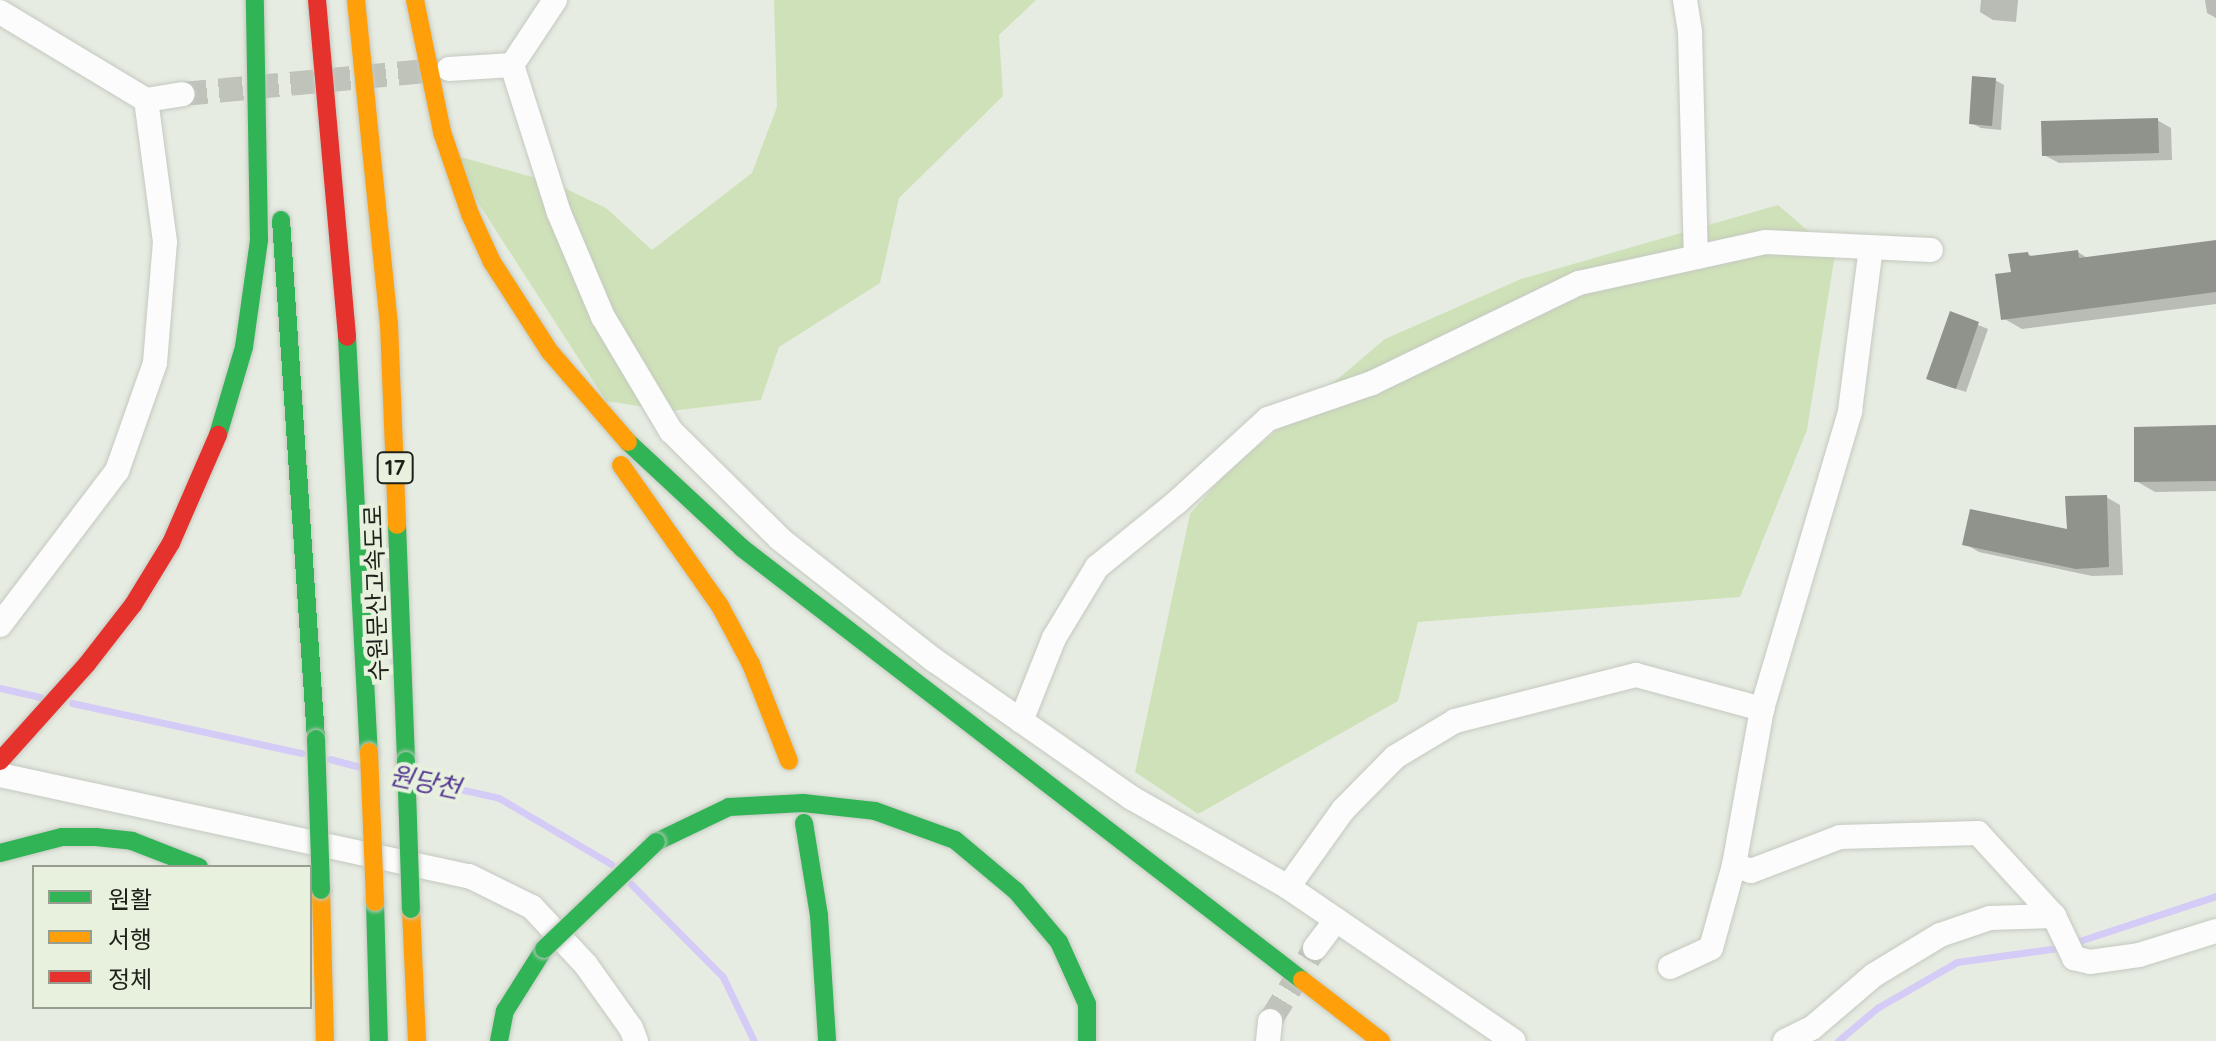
<!DOCTYPE html>
<html>
<head>
<meta charset="utf-8">
<style>
	body { margin:0 }
	#map { position:relative; width:2216px; height:1041px; overflow:hidden; background:#e7ece2; font-family:Quicksand,"Noto Sans KR",sans-serif }
	div>[style] { position:absolute }
	[style*='--x'] { left:calc(var(--x)*1px); top:calc(var(--y)*1px); width:calc(var(--w)*1px); rotate:calc(var(--a)*1deg) }
	.green>* { inset:0; background:#cfe1b8 }
	.shadow>* { inset:0; background:#0003 }
	.stream>* { height:7px; margin:-3.5px; padding:0 3.5px; transform-origin:3.5px; border-radius:3.5px; background:#d4ccf6 }
	.building>* { inset:0; background:#90938c }
	.street-tunnel>* { height:24px; margin-top:-12px; transform-origin:0; background:repeating-linear-gradient(90deg,#bfc3ba 0 24px,transparent 0 36px) }
	.roads { filter:drop-shadow(0 0 2px #c4c9c0) drop-shadow(0 0 2px #c4c9c0) }
	.street>* { height:24px; margin:-12px; padding:0 12px; transform-origin:12px; border-radius:12px; background:#fbfcfb }
	.fast>* { height:18px; margin:-9px; padding:0 9px; transform-origin:9px; border-radius:9px; background:#30b455 }
	.slow>* { height:18px; margin:-9px; padding:0 9px; transform-origin:9px; border-radius:9px; background:#ff9f0a }
	.jam>* { height:18px; margin:-9px; padding:0 9px; transform-origin:9px; border-radius:9px; background:#e5322d }
	.bridges { filter:drop-shadow(0 0 2px #c4c9c0) drop-shadow(0 0 2px #c4c9c0) }
	.fast-bridge>* { height:18px; margin:-9px; padding:0 9px; transform-origin:9px; border-radius:9px; background:#30b455 }
	.slow-bridge>* { height:18px; margin:-9px; padding:0 9px; transform-origin:9px; border-radius:9px; background:#ff9f0a }
	span { translate:-50% -50%; white-space:nowrap; text-align:center; line-height:1.15; -webkit-text-stroke:8px #e8f1dd; paint-order:stroke }
	.shield-label span { padding:2px 6px; background:#e8f1dd; border:2px solid; border-radius:6px; -webkit-text-stroke-width:0 }
	.shield-label { font-size:22px; color:#1d2119; font-weight:700 }
	.street-label { font-size:24px; color:#1d2119 }
	.water-label { font-size:26px; color:#553993; font-style:italic }
	.legend { position:absolute; left:32px; top:865px; width:280px; height:144px; box-sizing:border-box; background:#e8f1dd; border:2px solid #979e8f; margin:0; padding:10px 14px; list-style:none; font-size:24px; color:#1d2119 }
	.legend li { display:flex; align-items:center; gap:16px; height:40px }
	.legend b { width:40px; border:2px solid #979e8f }
</style>
</head>
<body>
<div id="map">
	<div class="green">
		<i style="clip-path:polygon(774px 0,1036px 0,999px 35px,1003px 96px,899px 198px,880px 283px,779px 347px,761px 400px,671px 411px,606px 401px,446px 153px,554px 183px,606px 208px,652px 250px,752px 173px,777px 107px)"></i>
		<i style="clip-path:polygon(1778px 205px,1835px 254px,1807px 430px,1740px 597px,1418px 622px,1398px 701px,1198px 814px,1135px 772px,1190px 514px,1225px 474px,1385px 339px,1521px 279px)"></i>
	</div>
	<div class="shadow">
		<i style="clip-path:polygon(1981px 0,2018px 0,2016px 22px,1993px 20px,1980px 12px)"></i>
		<i style="clip-path:polygon(2205px 0,2216px 0,2216px 18px,2207px 13px)"></i>
		<i style="clip-path:polygon(1995px 80px,2004px 85px,2001px 130px,1981px 128px,1971px 123px)"></i>
		<i style="clip-path:polygon(2157px 120px,2171px 128px,2172px 160px,2059px 163px,2044px 155px)"></i>
		<i style="clip-path:polygon(2216px 242px,2216px 304px,2022px 329px,2003px 318px,2013px 274px,2028px 254px,2035px 258px,2078px 252px,2089px 259px)"></i>
		<i style="clip-path:polygon(1951px 314px,1988px 329px,1966px 392px,1938px 383px)"></i>
		<i style="clip-path:polygon(2216px 427px,2216px 491px,2155px 492px,2136px 481px)"></i>
		<i style="clip-path:polygon(2106px 497px,2120px 505px,2123px 575px,2092px 576px,1979px 552px,1965px 544px,2069px 532px)"></i>
	</div>
	<div class="stream">
		<i style="--x:0;--y:688;--w:41;--a:12.7"></i>
		<i style="--x:72;--y:703;--w:235;--a:12.3"></i>
		<i style="--x:330;--y:759;--w:28;--a:15"></i>
		<i style="--x:420;--y:780;--w:81;--a:12.8"></i>
		<i style="--x:499;--y:798;--w:130;--a:30.5"></i>
		<i style="--x:631;--y:884;--w:131;--a:45.3"></i>
		<i style="--x:723;--y:977;--w:71;--a:64.2"></i>
		<i style="--x:1838;--y:1041;--w:51;--a:-40.2"></i>
		<i style="--x:1877;--y:1008;--w:92;--a:-29.9"></i>
		<i style="--x:1957;--y:962;--w:102;--a:-7.9"></i>
		<i style="--x:2058;--y:948;--w:166;--a:-18.2"></i>
	</div>
	<div class="building">
		<i style="clip-path:polygon(1972px 76px,1996px 78px,1992px 126px,1969px 124px)"></i>
		<i style="clip-path:polygon(2158px 118px,2159px 153px,2042px 156px,2041px 121px)"></i>
		<i style="clip-path:polygon(2216px 240px,2216px 292px,2001px 320px,1995px 274px,2011px 272px,2008px 254px,2028px 252px,2029px 256px,2078px 250px,2079px 258px)"></i>
		<i style="clip-path:polygon(1950px 311px,1979px 322px,1956px 389px,1926px 379px)"></i>
		<i style="clip-path:polygon(2216px 425px,2216px 481px,2134px 482px,2134px 427px)"></i>
		<i style="clip-path:polygon(2107px 495px,2109px 567px,2076px 569px,1962px 545px,1970px 509px,2067px 529px,2065px 496px)"></i>
	</div>
	<div class="street-tunnel">
		<i style="--x:183;--y:94;--w:257;--a:-5.4"></i>
		<i style="--x:1270;--y:1021;--w:86;--a:-58.3"></i>
	</div>
	<div class="roads">
		<div class="street">
			<i style="--x:1685;--y:0;--w:32;--a:81"></i>
			<i style="--x:1690;--y:32;--w:225;--a:88.5"></i>
			<i style="--x:0;--y:12;--w:170;--a:31.1"></i>
			<i style="--x:146;--y:100;--w:37;--a:-9"></i>
			<i style="--x:512;--y:65;--w:78;--a:-56.5"></i>
			<i style="--x:449;--y:69;--w:63;--a:-3.6"></i>
			<i style="--x:512;--y:65;--w:155;--a:72.4"></i>
			<i style="--x:559;--y:213;--w:113;--a:67.1"></i>
			<i style="--x:603;--y:317;--w:133;--a:59.2"></i>
			<i style="--x:671;--y:431;--w:153;--a:44.7"></i>
			<i style="--x:780;--y:539;--w:196;--a:38.2"></i>
			<i style="--x:934;--y:660;--w:241;--a:34.9"></i>
			<i style="--x:1132;--y:798;--w:180;--a:29.7"></i>
			<i style="--x:1288;--y:887;--w:273;--a:34.3"></i>
			<i style="--x:0;--y:625;--w:193;--a:-52.8"></i>
			<i style="--x:117;--y:471;--w:114;--a:-70.6"></i>
			<i style="--x:155;--y:363;--w:121;--a:-85.3"></i>
			<i style="--x:165;--y:242;--w:143;--a:-97.6"></i>
			<i style="--x:1021;--y:721;--w:89;--a:-68.3"></i>
			<i style="--x:1054;--y:638;--w:83;--a:-58.8"></i>
			<i style="--x:1097;--y:567;--w:103;--a:-39.1"></i>
			<i style="--x:1177;--y:502;--w:123;--a:-42.4"></i>
			<i style="--x:1268;--y:419;--w:110;--a:-19.1"></i>
			<i style="--x:1372;--y:383;--w:230;--a:-25.8"></i>
			<i style="--x:1579;--y:283;--w:191;--a:-12.4"></i>
			<i style="--x:1766;--y:242;--w:165;--a:2.8"></i>
			<i style="--x:0;--y:775;--w:480;--a:12.2"></i>
			<i style="--x:469;--y:876;--w:70;--a:26.2"></i>
			<i style="--x:532;--y:907;--w:79;--a:47"></i>
			<i style="--x:586;--y:965;--w:77;--a:54.5"></i>
			<i style="--x:631;--y:1028;--w:14;--a:69"></i>
			<i style="--x:1734;--y:865;--w:18;--a:19"></i>
			<i style="--x:1751;--y:871;--w:95;--a:-20.9"></i>
			<i style="--x:1840;--y:837;--w:138;--a:-1.7"></i>
			<i style="--x:1978;--y:833;--w:113;--a:47.5"></i>
			<i style="--x:2054;--y:916;--w:47;--a:64.5"></i>
			<i style="--x:2074;--y:958;--w:16;--a:14"></i>
			<i style="--x:2090;--y:962;--w:49;--a:-8.1"></i>
			<i style="--x:2139;--y:955;--w:81;--a:-17.3"></i>
			<i style="--x:1288;--y:887;--w:95;--a:-54.5"></i>
			<i style="--x:1343;--y:810;--w:74;--a:-45.5"></i>
			<i style="--x:1395;--y:757;--w:70;--a:-31"></i>
			<i style="--x:1455;--y:721;--w:187;--a:-14.3"></i>
			<i style="--x:1636;--y:675;--w:131;--a:15.1"></i>
			<i style="--x:1315;--y:948;--w:35;--a:-53"></i>
			<i style="--x:1670;--y:967;--w:45;--a:-24.9"></i>
			<i style="--x:1711;--y:948;--w:86;--a:-74.5"></i>
			<i style="--x:1734;--y:865;--w:158;--a:-79.8"></i>
			<i style="--x:1762;--y:709;--w:311;--a:-73.5"></i>
			<i style="--x:1850;--y:411;--w:165;--a:-82.7"></i>
			<i style="--x:1268;--y:1041;--w:20;--a:-84"></i>
			<i style="--x:1785;--y:1041;--w:30;--a:-26"></i>
			<i style="--x:1812;--y:1028;--w:82;--a:-40.5"></i>
			<i style="--x:1874;--y:975;--w:77;--a:-31.2"></i>
			<i style="--x:1940;--y:935;--w:53;--a:-18.8"></i>
			<i style="--x:1990;--y:918;--w:64;--a:-1.8"></i>
		</div>
		<div class="fast">
			<i style="--x:281;--y:220;--w:520;--a:86.14"></i>
			<i style="--x:347;--y:337;--w:416;--a:87"></i>
			<i style="--x:218;--y:435;--w:92;--a:-73.5"></i>
			<i style="--x:244;--y:347;--w:108;--a:-82"></i>
			<i style="--x:259;--y:240;--w:240;--a:-91"></i>
			<i style="--x:628;--y:442;--w:156;--a:42.9"></i>
			<i style="--x:742;--y:548;--w:707;--a:37.65"></i>
			<i style="--x:397;--y:525;--w:236;--a:87.8"></i>
			<i style="--x:804;--y:823;--w:94;--a:80.8"></i>
			<i style="--x:819;--y:916;--w:125;--a:86.3"></i>
			<i style="--x:656;--y:842;--w:81;--a:-25.6"></i>
			<i style="--x:729;--y:807;--w:74;--a:-3.1"></i>
			<i style="--x:803;--y:803;--w:72;--a:6.3"></i>
			<i style="--x:875;--y:811;--w:85;--a:19.9"></i>
			<i style="--x:955;--y:840;--w:80;--a:39.9"></i>
			<i style="--x:1016;--y:891;--w:67;--a:49.9"></i>
			<i style="--x:1059;--y:942;--w:68;--a:65.7"></i>
			<i style="--x:1087;--y:1004;--w:37;--a:90"></i>
			<i style="--x:0;--y:853;--w:64;--a:-14.5"></i>
			<i style="--x:62;--y:837;--w:34;--a:0"></i>
			<i style="--x:96;--y:837;--w:36;--a:6"></i>
			<i style="--x:132;--y:841;--w:72;--a:21.2"></i>
			<i style="--x:375;--y:902;--w:139;--a:88.4"></i>
			<i style="--x:499;--y:1041;--w:31;--a:-79"></i>
			<i style="--x:505;--y:1011;--w:73;--a:-57.8"></i>
		</div>
		<div class="slow">
			<i style="--x:356;--y:0;--w:326;--a:84.2"></i>
			<i style="--x:389;--y:324;--w:201;--a:87.7"></i>
			<i style="--x:415;--y:0;--w:135;--a:78.4"></i>
			<i style="--x:442;--y:132;--w:87;--a:71.1"></i>
			<i style="--x:470;--y:214;--w:53;--a:65.4"></i>
			<i style="--x:492;--y:262;--w:107;--a:57.2"></i>
			<i style="--x:550;--y:352;--w:119;--a:49.1"></i>
			<i style="--x:621;--y:465;--w:172;--a:54.9"></i>
			<i style="--x:720;--y:606;--w:66;--a:61.9"></i>
			<i style="--x:751;--y:664;--w:104;--a:68.6"></i>
			<i style="--x:321;--y:890;--w:151;--a:88.5"></i>
			<i style="--x:411;--y:909;--w:132;--a:87.4"></i>
			<i style="--x:1302;--y:980;--w:100;--a:37.7"></i>
		</div>
		<div class="jam">
			<i style="--x:317;--y:0;--w:338;--a:84.9"></i>
			<i style="--x:0;--y:761;--w:130;--a:-48.1"></i>
			<i style="--x:87;--y:664;--w:75;--a:-52.1"></i>
			<i style="--x:133;--y:605;--w:73;--a:-58.5"></i>
			<i style="--x:171;--y:543;--w:118;--a:-66.5"></i>
		</div>
	</div>
	<div class="bridges">
		<div class="fast-bridge">
			<i style="--x:316;--y:739;--w:151;--a:88.1"></i>
			<i style="--x:406;--y:761;--w:148;--a:88.1"></i>
			<i style="--x:544;--y:949;--w:155;--a:-43.7"></i>
		</div>
		<div class="slow-bridge">
			<i style="--x:369;--y:752;--w:150;--a:87.7"></i>
		</div>
	</div>
	<div class="shield-label">
		<span style="left:395px;top:468px">17</span>
	</div>
	<div class="street-label">
		<span style="left:376px;top:593px;rotate:-92deg">수원문산고속도로</span>
	</div>
	<div class="water-label">
		<span style="left:425px;top:782px;rotate:12deg">원당천</span>
	</div>
	<ul class="legend">
	<li><b style="height:10px;background:#30b455"></b>원활</li>
	<li><b style="height:10px;background:#ff9f0a"></b>서행</li>
	<li><b style="height:10px;background:#e5322d"></b>정체</li>
	</ul>
</div>
</body>
</html>
